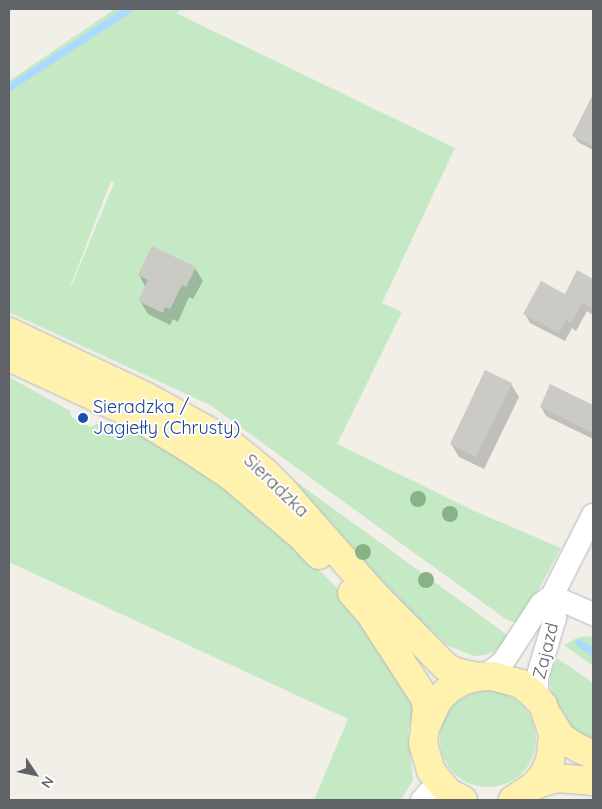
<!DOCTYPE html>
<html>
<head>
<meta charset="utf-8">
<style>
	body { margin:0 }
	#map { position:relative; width:602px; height:809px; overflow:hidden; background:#f1efe8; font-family:Quicksand,sans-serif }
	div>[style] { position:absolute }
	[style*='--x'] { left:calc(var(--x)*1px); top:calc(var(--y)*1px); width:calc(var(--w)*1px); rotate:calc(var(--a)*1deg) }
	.green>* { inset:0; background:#c5e8c5 }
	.round { border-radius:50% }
	.shadow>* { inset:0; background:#0003 }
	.stream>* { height:7px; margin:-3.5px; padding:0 3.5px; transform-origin:3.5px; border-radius:3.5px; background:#aadaff }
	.building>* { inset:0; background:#cccac5 }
	.roads { filter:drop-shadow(0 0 1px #b5b8bc) drop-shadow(0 0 1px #b5b8bc) }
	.street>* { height:22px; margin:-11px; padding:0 11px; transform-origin:11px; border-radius:11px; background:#fff }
	.primary>* { height:28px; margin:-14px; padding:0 14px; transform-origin:14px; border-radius:14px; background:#fff2af }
	.trees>* { width:16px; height:16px; margin:-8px; border-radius:50%; background:#89b387 }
	.dots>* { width:14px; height:14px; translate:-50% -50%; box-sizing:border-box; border:2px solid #fff; border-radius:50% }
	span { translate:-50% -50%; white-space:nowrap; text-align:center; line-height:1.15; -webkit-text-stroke:4px #fff; paint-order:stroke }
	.transit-label { font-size:18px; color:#164399 }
	.left { translate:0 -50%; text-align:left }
	.street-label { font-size:18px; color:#5f6368 }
	.frame { position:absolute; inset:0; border:10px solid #5f6368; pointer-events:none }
	.north { position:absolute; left:10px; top:749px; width:50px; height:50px; -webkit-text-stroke:4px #fff; paint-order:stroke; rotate:124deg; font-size:14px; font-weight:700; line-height:20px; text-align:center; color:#5f6368 }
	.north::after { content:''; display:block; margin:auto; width:18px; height:22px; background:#5f6368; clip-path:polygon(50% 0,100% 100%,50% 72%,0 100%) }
</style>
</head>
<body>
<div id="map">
	<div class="green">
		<i style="clip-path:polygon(evenodd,115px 9px,183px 9px,176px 13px,455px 148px,382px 303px,402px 312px,337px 444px,479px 513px,561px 548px,520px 624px,507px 620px,210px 405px,9px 312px,9px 81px,115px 9px,111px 181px,114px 183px,71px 287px,70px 287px,111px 181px)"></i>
		<i style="clip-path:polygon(9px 377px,70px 411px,71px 417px,91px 427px,97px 424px,106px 429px,110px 423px,151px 436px,216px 480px,294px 545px,334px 585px,363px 620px,408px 690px,414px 707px,408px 732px,413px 780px,401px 800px,314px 800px,348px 719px,9px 562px)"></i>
		<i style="clip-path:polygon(276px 468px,309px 491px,510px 637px,494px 652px,484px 655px,473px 656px,447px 645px,416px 617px,375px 574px,328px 519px)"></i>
		<i style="clip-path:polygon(586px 636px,593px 637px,593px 666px,564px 645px,577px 638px)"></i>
		<i style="clip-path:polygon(557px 658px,593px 683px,593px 743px,573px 730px,564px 719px,553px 697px,550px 685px,550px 676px)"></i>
		<i class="round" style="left:440px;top:691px;width:96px;height:96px"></i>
	</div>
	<div class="shadow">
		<i style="clip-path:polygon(593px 96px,593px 150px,578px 142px,574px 136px)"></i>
		<i style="clip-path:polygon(195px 268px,203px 281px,193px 299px,189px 297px,178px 322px,173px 319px,170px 325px,148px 314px,140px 301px,146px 288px,139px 275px)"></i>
		<i style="clip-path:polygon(578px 272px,593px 281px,593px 315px,587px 311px,576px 331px,572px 328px,565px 341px,530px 323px,525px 314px,565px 295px)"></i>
		<i style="clip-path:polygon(511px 384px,519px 397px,484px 469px,459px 457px,451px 444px)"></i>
		<i style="clip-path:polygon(551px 386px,593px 406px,593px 439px,546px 416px,541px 407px)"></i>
	</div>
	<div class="stream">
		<i style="--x:9;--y:87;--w:142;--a:-33.2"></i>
		<i style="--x:579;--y:643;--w:17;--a:33"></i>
	</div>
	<div class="building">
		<i style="clip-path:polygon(593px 94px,593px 146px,572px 136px)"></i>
		<i style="clip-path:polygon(152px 246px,196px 267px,186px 287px,182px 285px,170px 309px,165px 307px,163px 313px,138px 301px,148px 280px,138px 275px)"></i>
		<i style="clip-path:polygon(577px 270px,593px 279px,593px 309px,582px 303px,571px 323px,566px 320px,559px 333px,523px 314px,541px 281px,565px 294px)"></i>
		<i style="clip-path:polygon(485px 370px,512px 383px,476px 457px,450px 444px)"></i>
		<i style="clip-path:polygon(550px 384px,593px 405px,593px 433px,540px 407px)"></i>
	</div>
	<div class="roads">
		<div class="street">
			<i style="--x:552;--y:596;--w:45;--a:23.7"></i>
			<i style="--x:485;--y:676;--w:23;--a:-38"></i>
			<i style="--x:503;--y:662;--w:69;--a:-56.8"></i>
			<i style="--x:541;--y:604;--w:14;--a:-36"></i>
			<i style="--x:552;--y:596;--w:91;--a:-63.2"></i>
			<i style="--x:543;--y:705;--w:15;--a:-113"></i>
			<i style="--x:537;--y:691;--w:13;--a:-90"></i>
			<i style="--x:537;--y:678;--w:63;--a:-73.3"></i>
			<i style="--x:555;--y:618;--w:22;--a:-98"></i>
			<i style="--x:422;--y:800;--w:24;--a:-48"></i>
		</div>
		<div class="primary">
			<i style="--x:9;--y:332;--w:150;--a:25.2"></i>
			<i style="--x:145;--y:396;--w:94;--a:28.8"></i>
			<i style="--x:227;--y:441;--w:50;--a:39.4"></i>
			<i style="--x:266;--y:473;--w:30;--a:46"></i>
			<i style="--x:287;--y:495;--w:132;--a:48.7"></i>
			<i style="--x:374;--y:594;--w:101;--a:45.4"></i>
			<i style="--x:445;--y:666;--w:12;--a:31"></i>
			<i style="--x:455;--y:672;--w:22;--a:13"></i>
			<i style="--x:9;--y:357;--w:138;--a:24.9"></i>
			<i style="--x:134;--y:415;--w:62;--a:31.1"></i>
			<i style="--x:187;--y:447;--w:54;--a:33.7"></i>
			<i style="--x:232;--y:477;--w:91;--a:40.5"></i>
			<i style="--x:301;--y:536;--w:26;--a:47"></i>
			<i style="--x:352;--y:593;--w:29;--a:49"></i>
			<i style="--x:371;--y:615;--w:99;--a:57"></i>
			<i style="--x:425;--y:698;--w:10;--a:79"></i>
			<i style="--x:427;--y:708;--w:20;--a:96"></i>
			<i style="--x:548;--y:716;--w:26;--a:58"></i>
			<i style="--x:562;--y:738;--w:19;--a:32"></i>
			<i style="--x:578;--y:748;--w:17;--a:25"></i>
			<i style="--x:535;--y:785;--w:23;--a:-18"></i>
			<i style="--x:557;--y:778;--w:36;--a:5"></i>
			<i style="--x:463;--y:800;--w:17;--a:-152"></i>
			<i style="--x:448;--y:792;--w:27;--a:-129"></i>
			<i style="--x:431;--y:771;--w:29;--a:-106"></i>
			<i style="--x:423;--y:743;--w:15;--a:-82"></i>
			<i style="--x:425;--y:728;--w:31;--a:-65"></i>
			<i style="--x:438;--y:700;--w:16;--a:-45"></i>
			<i style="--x:449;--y:689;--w:15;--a:-32"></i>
			<i style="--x:462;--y:681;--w:15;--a:-16"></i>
			<i style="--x:476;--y:677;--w:16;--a:-4"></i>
			<i style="--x:492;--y:676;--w:30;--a:15"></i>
			<i style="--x:521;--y:684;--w:16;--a:40"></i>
			<i style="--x:533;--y:694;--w:15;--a:48"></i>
			<i style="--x:543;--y:705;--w:31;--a:71"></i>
			<i style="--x:553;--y:734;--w:27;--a:96"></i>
			<i style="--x:550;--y:761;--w:14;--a:115"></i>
			<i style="--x:544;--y:774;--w:14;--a:129"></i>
			<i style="--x:535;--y:785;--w:27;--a:146"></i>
		</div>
	</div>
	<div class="trees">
		<i style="left:418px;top:499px"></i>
		<i style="left:450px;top:514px"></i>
		<i style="left:363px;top:552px"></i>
		<i style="left:426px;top:580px"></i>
	</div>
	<div class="dots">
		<i style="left:83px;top:418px;background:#1a4fb4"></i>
	</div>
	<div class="transit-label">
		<span class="left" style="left:93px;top:418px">Sieradzka /<br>Jagiełły (Chrusty)</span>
	</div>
	<div class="street-label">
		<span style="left:276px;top:486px;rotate:44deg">Sieradzka</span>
		<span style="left:546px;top:651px;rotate:-76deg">Zajazd</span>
	</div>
	<div class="frame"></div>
	<div class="north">N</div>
</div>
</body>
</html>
